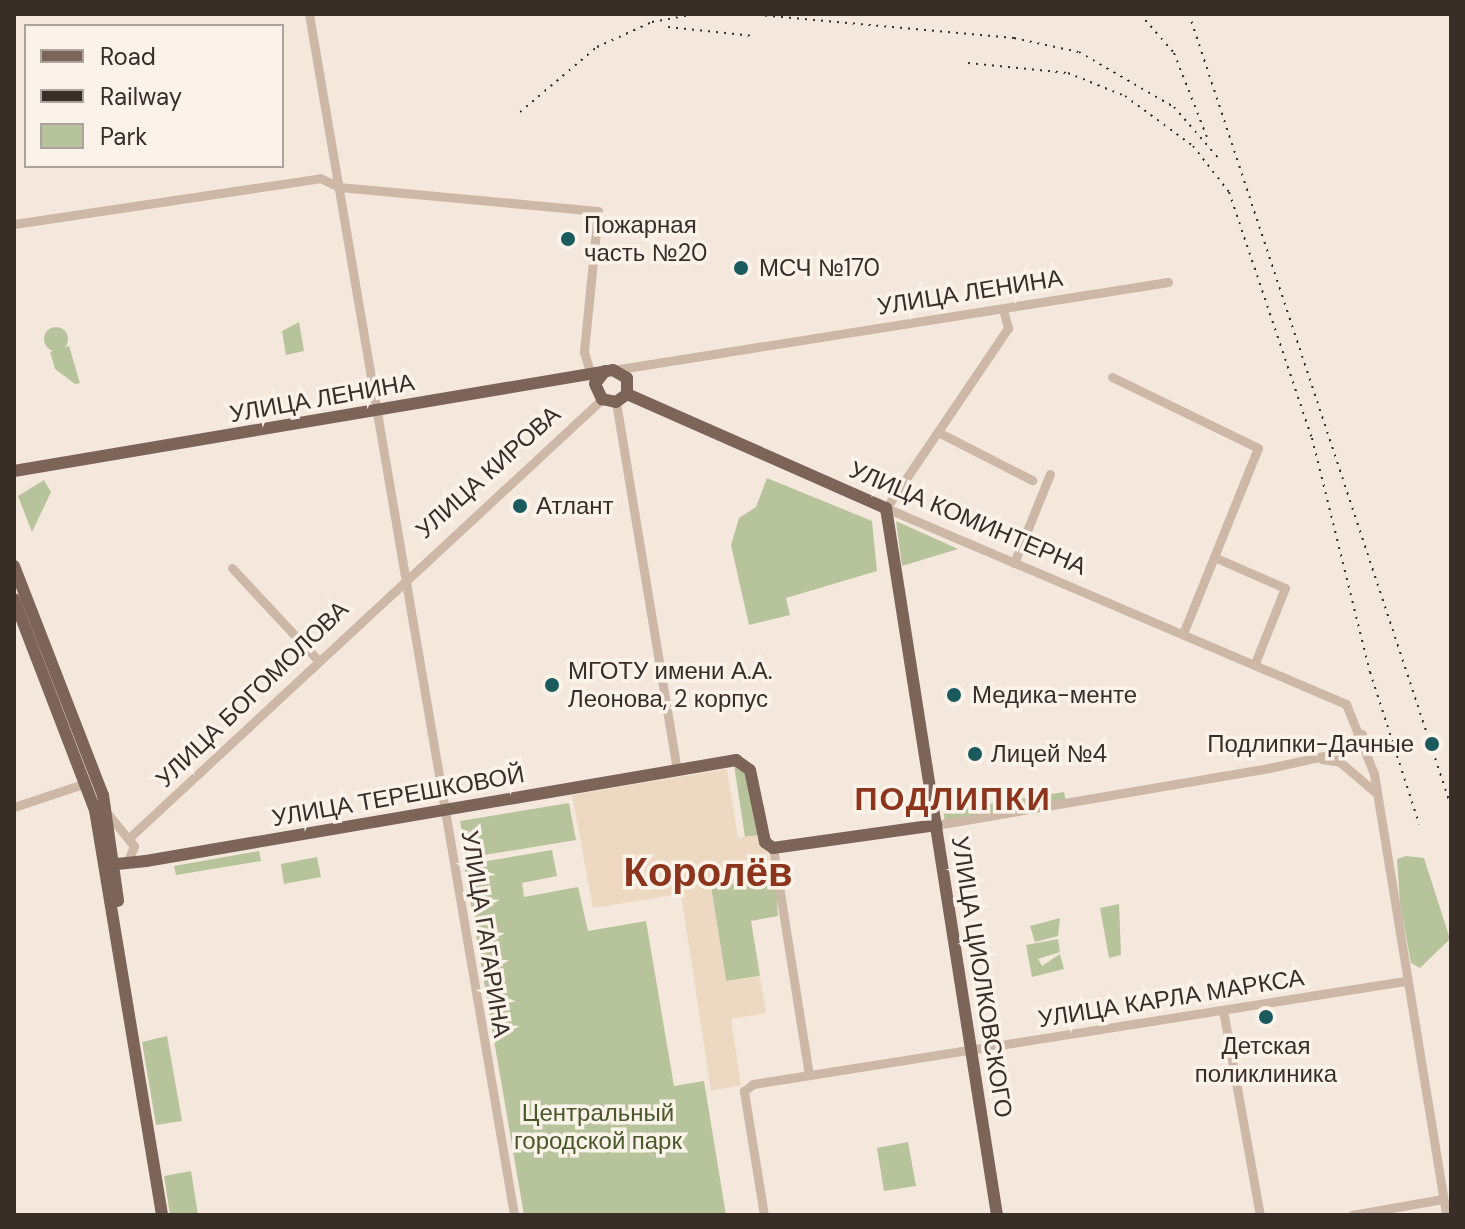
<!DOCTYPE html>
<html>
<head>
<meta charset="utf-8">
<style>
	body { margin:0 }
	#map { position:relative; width:1465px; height:1229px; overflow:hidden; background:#f4e8dc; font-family:"DM Sans",sans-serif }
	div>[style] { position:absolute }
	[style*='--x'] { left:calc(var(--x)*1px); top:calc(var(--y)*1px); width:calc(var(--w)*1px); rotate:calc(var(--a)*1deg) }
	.green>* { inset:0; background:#b7c49b }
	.round { border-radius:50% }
	.plaza>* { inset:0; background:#edd9c2 }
	.minor>* { height:9px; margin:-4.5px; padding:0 4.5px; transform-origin:4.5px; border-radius:4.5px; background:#cdb8a7 }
	.major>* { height:12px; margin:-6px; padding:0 6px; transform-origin:6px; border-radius:6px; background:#7c6458 }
	.rail>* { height:2px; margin-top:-1px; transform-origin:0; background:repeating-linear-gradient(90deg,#392d28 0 2px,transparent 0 8px) }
	.dots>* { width:22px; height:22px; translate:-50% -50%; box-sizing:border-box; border:4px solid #fbf2e9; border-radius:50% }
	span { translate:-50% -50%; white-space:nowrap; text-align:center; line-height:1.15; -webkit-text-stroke:7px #fbf2e9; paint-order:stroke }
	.poi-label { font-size:24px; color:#392d28 }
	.left { translate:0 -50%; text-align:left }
	.right { translate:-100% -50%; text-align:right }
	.street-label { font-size:24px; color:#392d28 }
	.park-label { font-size:24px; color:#48592a }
	.district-label { font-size:32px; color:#8d351c; font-weight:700; letter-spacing:2px }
	.town-label { font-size:40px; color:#8d351c; font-weight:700 }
	.frame { position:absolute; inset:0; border:16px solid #392d28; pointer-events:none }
	.legend { position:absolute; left:24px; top:24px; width:260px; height:144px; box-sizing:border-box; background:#fbf2e9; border:2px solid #ada39c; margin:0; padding:10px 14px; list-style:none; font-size:24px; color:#392d28 }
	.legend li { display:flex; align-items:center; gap:16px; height:40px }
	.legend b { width:40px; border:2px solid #ada39c }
</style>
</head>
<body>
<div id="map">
	<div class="green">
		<i style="clip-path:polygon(299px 322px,304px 351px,286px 355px,282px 331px)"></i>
		<i class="round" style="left:44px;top:327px;width:24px;height:24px"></i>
		<i style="clip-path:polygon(69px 346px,80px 383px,75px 384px,55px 369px,50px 352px)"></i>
		<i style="clip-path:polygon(767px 478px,872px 521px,877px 571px,786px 598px,790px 615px,749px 625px,731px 545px,739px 518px,756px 507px)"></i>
		<i style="clip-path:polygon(44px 480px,51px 492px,32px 532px,18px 496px)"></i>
		<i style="clip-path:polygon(896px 521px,958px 549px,902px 566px)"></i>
		<i style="clip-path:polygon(734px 765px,745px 767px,760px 835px,745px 837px)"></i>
		<i style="clip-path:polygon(1064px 792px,1066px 801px,945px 821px,943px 811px)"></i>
		<i style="clip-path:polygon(569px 803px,576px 840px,466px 858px,460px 821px)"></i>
		<i style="clip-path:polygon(552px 850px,557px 876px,522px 883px,524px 897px,578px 887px,588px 931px,646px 921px,674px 1086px,704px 1081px,726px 1215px,524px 1215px,464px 865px)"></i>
		<i style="clip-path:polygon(259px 851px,261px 861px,176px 875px,174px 866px)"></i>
		<i style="clip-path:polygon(1406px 856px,1424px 858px,1450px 939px,1420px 968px,1411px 963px,1400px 904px,1397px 859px)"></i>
		<i style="clip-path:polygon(317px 857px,321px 877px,284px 884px,281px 864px)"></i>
		<i style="clip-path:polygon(776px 877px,778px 916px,751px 921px,760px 976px,726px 981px,711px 887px)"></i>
		<i style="clip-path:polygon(1119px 904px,1121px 955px,1109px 958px,1100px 908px)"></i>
		<i style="clip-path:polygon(1060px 918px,1058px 936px,1035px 942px,1030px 926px)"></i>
		<i style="clip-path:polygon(1058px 939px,1060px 952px,1038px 959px,1042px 966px,1060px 954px,1064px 969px,1032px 977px,1026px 945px)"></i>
		<i style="clip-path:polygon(167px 1036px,182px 1121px,156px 1125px,142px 1042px)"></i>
		<i style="clip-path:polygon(908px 1142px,916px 1186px,884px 1191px,877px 1148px)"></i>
		<i style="clip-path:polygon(191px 1171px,198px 1215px,170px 1215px,164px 1176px)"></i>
	</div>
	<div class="plaza">
		<i style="clip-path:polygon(727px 769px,738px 838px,760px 835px,776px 877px,711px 887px,726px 981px,760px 976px,766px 1013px,731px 1019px,741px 1085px,711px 1091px,681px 894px,593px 908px,572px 795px)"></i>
	</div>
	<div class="minor">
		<i style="--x:309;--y:14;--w:1218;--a:80.31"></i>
		<i style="--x:14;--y:224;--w:309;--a:-8.5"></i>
		<i style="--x:320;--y:178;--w:21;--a:25"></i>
		<i style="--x:339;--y:187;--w:260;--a:5.3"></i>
		<i style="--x:598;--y:211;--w:142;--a:95.7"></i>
		<i style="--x:584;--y:352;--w:27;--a:73"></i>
		<i style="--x:1003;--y:310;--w:19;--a:74"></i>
		<i style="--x:1008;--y:328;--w:217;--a:124.1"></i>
		<i style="--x:886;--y:508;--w:500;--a:23.08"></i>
		<i style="--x:1346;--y:704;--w:75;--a:68.2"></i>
		<i style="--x:1374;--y:774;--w:447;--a:80.7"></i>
		<i style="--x:613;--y:370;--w:562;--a:-9.01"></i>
		<i style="--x:1112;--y:377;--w:162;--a:25.9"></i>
		<i style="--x:1258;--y:448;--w:201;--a:112"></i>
		<i style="--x:616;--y:402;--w:373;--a:80.6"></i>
		<i style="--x:938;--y:432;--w:106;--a:27.1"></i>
		<i style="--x:1214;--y:557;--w:77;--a:23.6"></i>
		<i style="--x:1285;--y:588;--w:81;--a:111.8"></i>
		<i style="--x:1014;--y:563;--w:96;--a:-68"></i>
		<i style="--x:232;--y:568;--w:125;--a:47"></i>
		<i style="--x:1322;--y:759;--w:18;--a:9"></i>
		<i style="--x:1340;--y:762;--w:46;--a:40.6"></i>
		<i style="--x:14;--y:807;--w:76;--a:-18.4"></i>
		<i style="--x:108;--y:814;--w:41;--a:50.9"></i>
		<i style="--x:134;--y:846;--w:18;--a:112"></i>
		<i style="--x:936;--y:825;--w:338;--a:-9.7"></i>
		<i style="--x:1269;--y:768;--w:75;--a:-12.4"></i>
		<i style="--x:1342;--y:752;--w:27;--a:-42"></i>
		<i style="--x:129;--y:838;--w:645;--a:-42.86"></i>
		<i style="--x:773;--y:848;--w:230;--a:81"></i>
		<i style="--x:1223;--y:1010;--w:208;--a:79.8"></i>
		<i style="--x:764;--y:1215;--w:126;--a:-99.2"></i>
		<i style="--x:744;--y:1091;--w:11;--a:-38"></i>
		<i style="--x:753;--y:1084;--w:660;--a:-8.98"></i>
		<i style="--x:1352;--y:1215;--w:92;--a:-10"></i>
	</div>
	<div class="major">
		<i style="--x:605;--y:371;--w:16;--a:128"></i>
		<i style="--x:595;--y:384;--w:17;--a:65"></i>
		<i style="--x:602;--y:399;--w:14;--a:12"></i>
		<i style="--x:616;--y:402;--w:14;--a:-36"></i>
		<i style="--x:627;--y:394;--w:283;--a:23.8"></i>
		<i style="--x:886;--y:508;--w:716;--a:81.08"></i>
		<i style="--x:14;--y:471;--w:607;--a:-9.57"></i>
		<i style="--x:613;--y:370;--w:16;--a:30"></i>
		<i style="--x:627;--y:378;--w:16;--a:90"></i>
		<i style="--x:14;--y:566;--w:246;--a:68.8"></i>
		<i style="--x:103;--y:795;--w:107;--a:81.9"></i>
		<i style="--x:14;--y:599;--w:226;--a:69"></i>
		<i style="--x:95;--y:810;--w:411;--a:80.6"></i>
		<i style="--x:103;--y:856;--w:16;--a:30"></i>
		<i style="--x:117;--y:864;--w:29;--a:-6"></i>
		<i style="--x:146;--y:861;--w:599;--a:-9.71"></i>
		<i style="--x:736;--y:760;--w:17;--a:36"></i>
		<i style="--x:750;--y:770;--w:74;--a:78.2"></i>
		<i style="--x:765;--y:842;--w:10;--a:37"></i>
		<i style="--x:773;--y:848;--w:165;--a:-8"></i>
	</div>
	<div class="rail">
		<i style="--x:749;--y:14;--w:266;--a:5.2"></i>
		<i style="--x:1014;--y:38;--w:66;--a:12.2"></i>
		<i style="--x:1079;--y:52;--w:110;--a:30.1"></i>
		<i style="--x:1174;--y:107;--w:70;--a:49"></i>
		<i style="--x:1140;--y:14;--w:52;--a:48.9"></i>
		<i style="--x:1174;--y:53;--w:90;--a:68.6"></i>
		<i style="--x:1189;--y:14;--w:834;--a:71.7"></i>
		<i style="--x:668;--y:27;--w:86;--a:6"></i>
		<i style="--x:968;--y:63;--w:100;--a:5.7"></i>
		<i style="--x:1068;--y:73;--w:61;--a:22"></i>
		<i style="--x:1125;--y:96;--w:84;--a:36.3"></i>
		<i style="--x:1193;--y:146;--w:58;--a:52"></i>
		<i style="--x:1229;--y:192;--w:260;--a:71.4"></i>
		<i style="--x:1312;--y:438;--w:241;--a:76.1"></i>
		<i style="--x:1370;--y:672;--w:160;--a:72.1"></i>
		<i style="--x:520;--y:112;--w:101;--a:-40.2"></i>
		<i style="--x:597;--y:47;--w:60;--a:-24.4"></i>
		<i style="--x:652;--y:22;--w:44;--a:-10.5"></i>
	</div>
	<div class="dots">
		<i style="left:568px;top:239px;background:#1b5a5d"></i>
		<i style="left:741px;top:268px;background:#1b5a5d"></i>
		<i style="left:520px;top:506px;background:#1b5a5d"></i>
		<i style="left:552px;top:685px;background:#1b5a5d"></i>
		<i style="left:954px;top:695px;background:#1b5a5d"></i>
		<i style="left:1432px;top:744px;background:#1b5a5d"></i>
		<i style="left:975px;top:754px;background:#1b5a5d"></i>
		<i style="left:1266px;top:1017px;background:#1b5a5d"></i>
	</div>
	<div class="poi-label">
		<span class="left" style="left:584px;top:239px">Пожарная<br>часть №20</span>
		<span class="left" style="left:759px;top:268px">МСЧ №170</span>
		<span class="left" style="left:536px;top:506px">Атлант</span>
		<span class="left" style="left:568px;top:685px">МГОТУ имени А.А.<br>Леонова, 2 корпус</span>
		<span class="left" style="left:972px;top:695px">Медика-менте</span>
		<span class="right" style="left:1414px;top:744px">Подлипки-Дачные</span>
		<span class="left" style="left:991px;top:754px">Лицей №4</span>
		<span style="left:1266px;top:1060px">Детская<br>поликлиника</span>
	</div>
	<div class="street-label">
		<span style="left:970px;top:292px;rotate:-9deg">УЛИЦА ЛЕНИНА</span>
		<span style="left:322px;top:398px;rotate:-10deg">УЛИЦА ЛЕНИНА</span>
		<span style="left:488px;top:472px;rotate:-42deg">УЛИЦА КИРОВА</span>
		<span style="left:968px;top:518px;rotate:23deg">УЛИЦА КОМИНТЕРНА</span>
		<span style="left:252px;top:694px;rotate:-44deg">УЛИЦА БОГОМОЛОВА</span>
		<span style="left:398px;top:796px;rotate:-10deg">УЛИЦА ТЕРЕШКОВОЙ</span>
		<span style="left:486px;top:934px;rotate:81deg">УЛИЦА ГАГАРИНА</span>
		<span style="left:982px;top:977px;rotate:81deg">УЛИЦА ЦИОЛКОВСКОГО</span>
		<span style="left:1171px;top:998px;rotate:-9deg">УЛИЦА КАРЛА МАРКСА</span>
	</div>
	<div class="park-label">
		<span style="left:598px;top:1127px">Центральный<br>городской парк</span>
	</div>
	<div class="district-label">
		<span style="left:953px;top:799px">ПОДЛИПКИ</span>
	</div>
	<div class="town-label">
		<span style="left:708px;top:872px">Королёв</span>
	</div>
	<div class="frame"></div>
	<ul class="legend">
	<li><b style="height:10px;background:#7c6458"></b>Road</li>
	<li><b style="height:10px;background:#392d28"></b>Railway</li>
	<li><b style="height:22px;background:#b7c49b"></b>Park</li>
	</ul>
</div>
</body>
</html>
